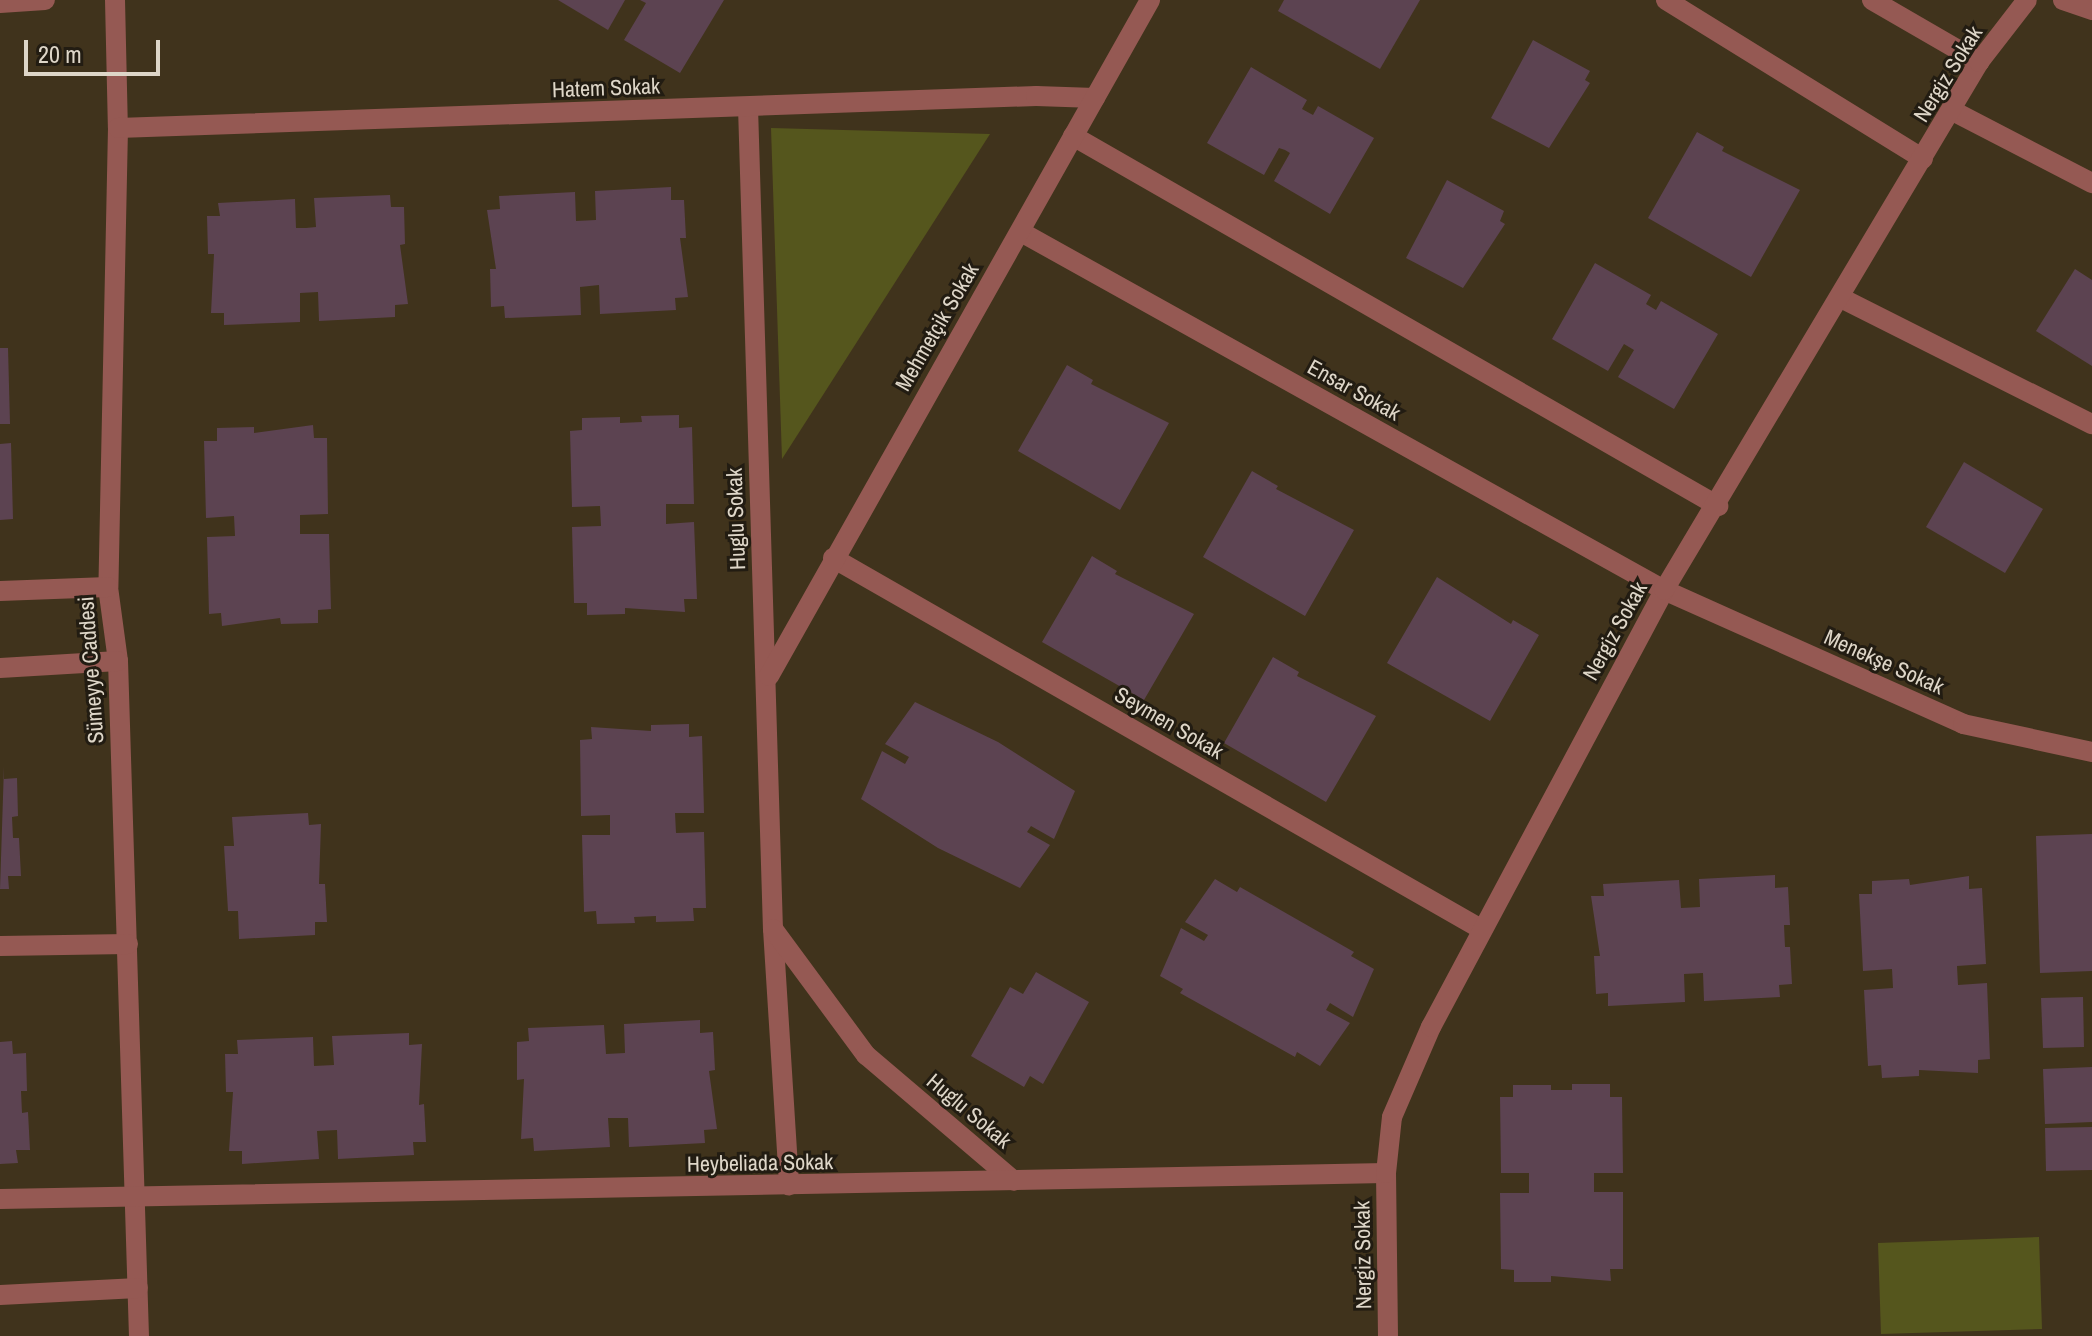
<!DOCTYPE html>
<html>
<head>
<meta charset="utf-8">
<style>
	body { margin:0 }
	#map { position:relative; width:2092px; height:1336px; overflow:hidden; background:#40331c; font-family:"Archivo Narrow",sans-serif }
	div>[style] { position:absolute }
	[style*='--x'] { left:calc(var(--x)*1px); top:calc(var(--y)*1px); width:calc(var(--w)*1px); rotate:calc(var(--a)*1deg) }
	.green>* { inset:0; background:#55561d }
	.building>* { inset:0; background:#5c4351 }
	.minor>* { height:20px; margin:-10px; padding:0 10px; transform-origin:10px; border-radius:10px; background:#955953 }
	span { translate:-50% -50%; white-space:nowrap; text-align:center; line-height:1.15; -webkit-text-stroke:6px #221c12; paint-order:stroke }
	.street-label { font-size:22px; color:#ded6c8 }
	.scale { position:absolute; left:24px; top:40px; width:136px; height:36px; box-sizing:border-box; border:4px solid #ded6c8; border-top:0; padding-left:10px; font-size:24px; line-height:28px; white-space:nowrap; color:#ded6c8; -webkit-text-stroke:6px #221c12; paint-order:stroke }
</style>
</head>
<body>
<div id="map">
	<div class="green">
		<i style="clip-path:polygon(771px 128px,990px 134px,782px 459px)"></i>
		<i style="clip-path:polygon(2039px 1237px,2042px 1329px,1881px 1334px,1878px 1243px)"></i>
	</div>
	<div class="building">
		<i style="clip-path:polygon(558px 0,625px 0,608px 30px)"></i>
		<i style="clip-path:polygon(640px 0,724px 0,680px 73px,624px 40px,646px 3px)"></i>
		<i style="clip-path:polygon(1284px 0,1420px 0,1380px 69px,1278px 11px)"></i>
		<i style="clip-path:polygon(1533px 40px,1590px 71px,1585px 80px,1590px 83px,1549px 148px,1491px 118px)"></i>
		<i style="clip-path:polygon(1251px 67px,1307px 100px,1302px 109px,1313px 115px,1318px 106px,1374px 138px,1330px 214px,1274px 181px,1290px 153px,1285px 150px,1279px 148px,1264px 175px,1207px 143px)"></i>
		<i style="clip-path:polygon(1697px 132px,1724px 147px,1722px 151px,1800px 190px,1751px 277px,1648px 218px)"></i>
		<i style="clip-path:polygon(1447px 180px,1504px 211px,1500px 221px,1505px 224px,1463px 288px,1406px 258px)"></i>
		<i style="clip-path:polygon(671px 187px,671px 200px,684px 200px,686px 238px,680px 238px,688px 297px,675px 298px,676px 310px,600px 314px,599px 285px,580px 287px,581px 315px,505px 318px,504px 306px,491px 307px,490px 269px,496px 269px,487px 210px,500px 209px,499px 196px,575px 192px,576px 221px,596px 220px,595px 191px)"></i>
		<i style="clip-path:polygon(390px 195px,391px 207px,404px 207px,405px 244px,400px 245px,408px 304px,395px 305px,395px 317px,319px 321px,318px 292px,300px 293px,300px 322px,224px 325px,224px 313px,211px 313px,214px 254px,208px 254px,207px 216px,220px 216px,218px 203px,295px 199px,296px 228px,306px 228px,316px 227px,314px 198px)"></i>
		<i style="clip-path:polygon(1595px 263px,1651px 295px,1646px 304px,1656px 310px,1661px 301px,1718px 334px,1674px 409px,1618px 377px,1634px 350px,1624px 344px,1608px 371px,1552px 339px)"></i>
		<i style="clip-path:polygon(2075px 269px,2092px 280px,2092px 366px,2036px 331px)"></i>
		<i style="clip-path:polygon(0 348px,8px 348px,10px 424px,0 424px)"></i>
		<i style="clip-path:polygon(1067px 365px,1093px 380px,1091px 384px,1169px 423px,1120px 510px,1018px 451px)"></i>
		<i style="clip-path:polygon(679px 415px,679px 428px,692px 427px,694px 504px,666px 504px,666px 524px,694px 522px,697px 599px,684px 599px,685px 612px,625px 608px,625px 614px,587px 615px,587px 603px,574px 603px,572px 527px,601px 526px,600px 506px,572px 507px,570px 431px,582px 430px,582px 418px,620px 417px,620px 423px,642px 422px,641px 416px)"></i>
		<i style="clip-path:polygon(313px 425px,314px 438px,327px 438px,328px 514px,300px 515px,300px 534px,329px 534px,331px 609px,318px 610px,318px 623px,281px 624px,280px 618px,222px 626px,221px 613px,209px 614px,207px 537px,235px 536px,234px 516px,206px 518px,204px 441px,217px 441px,217px 428px,254px 427px,254px 433px)"></i>
		<i style="clip-path:polygon(11px 443px,13px 519px,0 520px,0 444px)"></i>
		<i style="clip-path:polygon(1964px 462px,2043px 509px,2005px 573px,1926px 527px)"></i>
		<i style="clip-path:polygon(1252px 471px,1278px 486px,1276px 489px,1354px 530px,1305px 616px,1203px 557px)"></i>
		<i style="clip-path:polygon(1092px 556px,1117px 571px,1115px 574px,1194px 614px,1144px 700px,1042px 642px)"></i>
		<i style="clip-path:polygon(1437px 577px,1511px 624px,1513px 620px,1539px 635px,1490px 721px,1387px 663px)"></i>
		<i style="clip-path:polygon(1273px 657px,1299px 672px,1297px 676px,1376px 716px,1326px 802px,1224px 743px)"></i>
		<i style="clip-path:polygon(915px 702px,998px 742px,1075px 791px,1054px 839px,1031px 826px,1027px 832px,1050px 845px,1020px 888px,938px 848px,861px 799px,882px 751px,905px 764px,909px 757px,885px 744px)"></i>
		<i style="clip-path:polygon(689px 724px,689px 737px,702px 736px,704px 813px,675px 813px,676px 833px,704px 832px,706px 908px,693px 908px,694px 921px,656px 922px,656px 916px,634px 917px,635px 923px,597px 924px,596px 911px,584px 912px,582px 835px,610px 835px,610px 815px,581px 816px,580px 740px,592px 739px,591px 727px,651px 731px,651px 725px)"></i>
		<i style="clip-path:polygon(4px 766px,4px 779px,17px 778px,18px 816px,12px 817px,13px 838px,19px 838px,21px 876px,8px 876px,9px 889px,0 889px)"></i>
		<i style="clip-path:polygon(308px 813px,309px 825px,321px 824px,319px 884px,325px 884px,327px 922px,315px 922px,315px 935px,239px 939px,238px 911px,228px 911px,224px 846px,234px 846px,232px 817px)"></i>
		<i style="clip-path:polygon(2092px 834px,2092px 971px,2040px 973px,2036px 836px)"></i>
		<i style="clip-path:polygon(1775px 875px,1775px 888px,1788px 887px,1790px 925px,1784px 925px,1785px 947px,1790px 947px,1792px 984px,1779px 985px,1780px 997px,1704px 1001px,1703px 973px,1684px 974px,1685px 1002px,1608px 1006px,1608px 993px,1596px 994px,1594px 956px,1600px 956px,1591px 896px,1604px 896px,1603px 884px,1679px 880px,1681px 908px,1700px 907px,1699px 879px)"></i>
		<i style="clip-path:polygon(1969px 876px,1969px 889px,1982px 888px,1986px 964px,1957px 966px,1958px 985px,1987px 983px,1990px 1059px,1978px 1060px,1978px 1073px,1919px 1070px,1919px 1076px,1882px 1078px,1881px 1065px,1868px 1066px,1864px 990px,1893px 988px,1892px 969px,1863px 971px,1859px 894px,1872px 894px,1872px 881px,1909px 879px,1910px 885px)"></i>
		<i style="clip-path:polygon(1215px 879px,1237px 892px,1240px 887px,1354px 952px,1351px 956px,1374px 969px,1353px 1017px,1330px 1003px,1326px 1010px,1350px 1023px,1320px 1066px,1297px 1052px,1295px 1057px,1180px 993px,1183px 989px,1160px 976px,1181px 928px,1204px 941px,1208px 935px,1185px 922px)"></i>
		<i style="clip-path:polygon(1036px 972px,1089px 1002px,1043px 1084px,1030px 1076px,1024px 1087px,971px 1056px,1010px 987px,1023px 994px)"></i>
		<i style="clip-path:polygon(2083px 997px,2084px 1047px,2043px 1048px,2041px 998px)"></i>
		<i style="clip-path:polygon(700px 1020px,700px 1033px,713px 1032px,715px 1070px,709px 1071px,717px 1129px,704px 1130px,705px 1143px,629px 1147px,628px 1118px,608px 1118px,610px 1147px,534px 1151px,533px 1138px,521px 1139px,524px 1079px,517px 1080px,517px 1042px,529px 1041px,528px 1028px,604px 1025px,606px 1054px,625px 1053px,624px 1024px)"></i>
		<i style="clip-path:polygon(409px 1033px,409px 1045px,422px 1044px,419px 1105px,424px 1104px,426px 1142px,413px 1142px,414px 1155px,338px 1159px,337px 1130px,317px 1131px,319px 1159px,242px 1164px,242px 1151px,229px 1151px,233px 1092px,226px 1092px,225px 1054px,238px 1054px,237px 1040px,313px 1037px,314px 1066px,334px 1065px,332px 1036px)"></i>
		<i style="clip-path:polygon(12px 1041px,13px 1054px,26px 1053px,27px 1091px,21px 1091px,22px 1113px,28px 1112px,30px 1150px,16px 1150px,18px 1163px,0 1164px,0 1042px)"></i>
		<i style="clip-path:polygon(2092px 1067px,2092px 1122px,2045px 1124px,2043px 1069px)"></i>
		<i style="clip-path:polygon(1572px 1084px,1610px 1084px,1610px 1097px,1622px 1097px,1623px 1173px,1594px 1173px,1594px 1192px,1623px 1192px,1623px 1269px,1610px 1269px,1611px 1281px,1551px 1276px,1551px 1282px,1514px 1282px,1514px 1270px,1501px 1269px,1500px 1193px,1529px 1193px,1529px 1173px,1501px 1173px,1500px 1097px,1513px 1097px,1513px 1085px,1551px 1085px,1551px 1090px,1572px 1090px)"></i>
		<i style="clip-path:polygon(2092px 1127px,2092px 1170px,2046px 1171px,2045px 1128px)"></i>
	</div>
	<div class="minor">
		<i style="--x:115;--y:0;--w:128;--a:88.7"></i>
		<i style="--x:118;--y:128;--w:459;--a:91.2"></i>
		<i style="--x:108;--y:587;--w:75;--a:82.3"></i>
		<i style="--x:118;--y:661;--w:675;--a:88.22"></i>
		<i style="--x:1666;--y:0;--w:302;--a:31.7"></i>
		<i style="--x:1872;--y:0;--w:124;--a:30.1"></i>
		<i style="--x:2063;--y:0;--w:31;--a:19"></i>
		<i style="--x:0;--y:3;--w:45;--a:-3.8"></i>
		<i style="--x:748;--y:107;--w:822;--a:88.26"></i>
		<i style="--x:773;--y:929;--w:257;--a:86.4"></i>
		<i style="--x:1951;--y:110;--w:159;--a:27.4"></i>
		<i style="--x:118;--y:128;--w:919;--a:-2"></i>
		<i style="--x:1036;--y:96;--w:59;--a:1.9"></i>
		<i style="--x:1073;--y:136;--w:744;--a:29.84"></i>
		<i style="--x:1021;--y:232;--w:736;--a:29.11"></i>
		<i style="--x:1664;--y:590;--w:328;--a:24.1"></i>
		<i style="--x:1963;--y:724;--w:132;--a:12.2"></i>
		<i style="--x:1841;--y:298;--w:281;--a:26.7"></i>
		<i style="--x:833;--y:558;--w:747;--a:29.79"></i>
		<i style="--x:0;--y:591;--w:108;--a:-2.1"></i>
		<i style="--x:0;--y:668;--w:118;--a:-3.4"></i>
		<i style="--x:769;--y:676;--w:776;--a:-60.59"></i>
		<i style="--x:773;--y:929;--w:157;--a:53.6"></i>
		<i style="--x:866;--y:1055;--w:194;--a:40.4"></i>
		<i style="--x:0;--y:946;--w:128;--a:-0.9"></i>
		<i style="--x:0;--y:1199;--w:1386;--a:-1.07"></i>
		<i style="--x:0;--y:1295;--w:138;--a:-2.9"></i>
		<i style="--x:1388;--y:1336;--w:163;--a:-90.7"></i>
		<i style="--x:1386;--y:1173;--w:56;--a:-83.9"></i>
		<i style="--x:1392;--y:1117;--w:98;--a:-66.6"></i>
		<i style="--x:1431;--y:1027;--w:495;--a:-61.9"></i>
		<i style="--x:1664;--y:590;--w:615;--a:-59.18"></i>
		<i style="--x:1979;--y:62;--w:78;--a:-52.3"></i>
	</div>
	<div class="street-label">
		<span style="left:1948px;top:74px;rotate:-58deg">Nergiz Sokak</span>
		<span style="left:606px;top:88px;rotate:-2deg">Hatem Sokak</span>
		<span style="left:937px;top:327px;rotate:-60deg">Mehmetçik Sokak</span>
		<span style="left:1354px;top:390px;rotate:29deg">Ensar Sokak</span>
		<span style="left:736px;top:519px;rotate:-92deg">Huglu Sokak</span>
		<span style="left:1615px;top:631px;rotate:-61deg">Nergiz Sokak</span>
		<span style="left:1884px;top:662px;rotate:24deg">Menekşe Sokak</span>
		<span style="left:91px;top:670px;rotate:-94deg">Sümeyye Caddesi</span>
		<span style="left:1169px;top:723px;rotate:30deg">Seymen Sokak</span>
		<span style="left:969px;top:1111px;rotate:40deg">Huglu Sokak</span>
		<span style="left:760px;top:1163px;rotate:-1deg">Heybeliada Sokak</span>
		<span style="left:1363px;top:1255px;rotate:-91deg">Nergiz Sokak</span>
	</div>
	<div class="scale">20 m</div>
</div>
</body>
</html>
